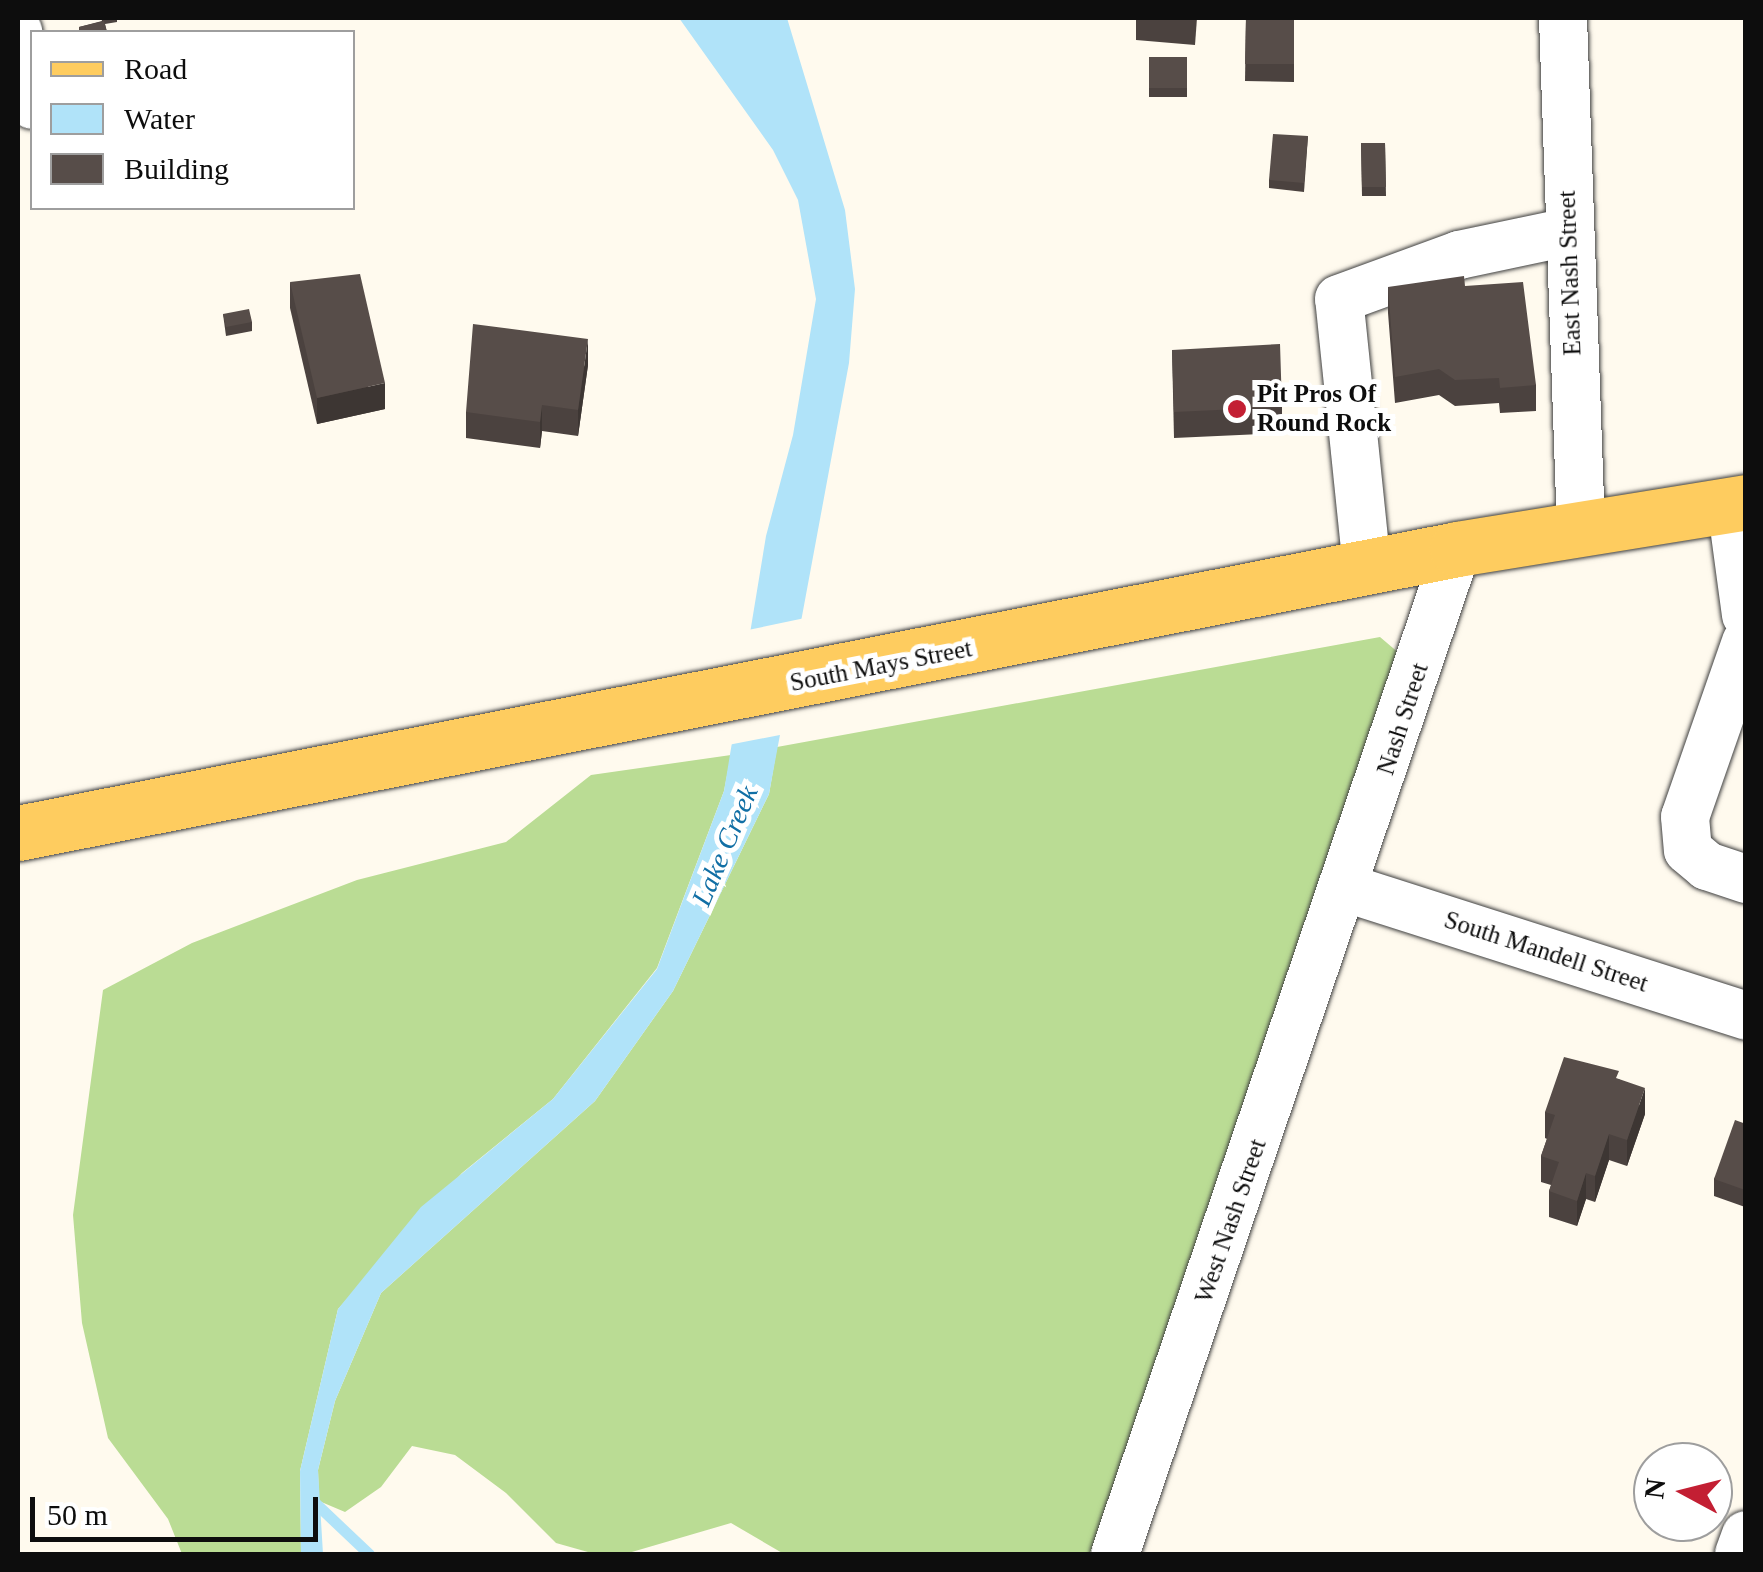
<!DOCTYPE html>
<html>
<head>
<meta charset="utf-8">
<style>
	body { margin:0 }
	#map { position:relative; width:1763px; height:1572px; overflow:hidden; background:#fffaee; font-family:"Times New Roman",serif }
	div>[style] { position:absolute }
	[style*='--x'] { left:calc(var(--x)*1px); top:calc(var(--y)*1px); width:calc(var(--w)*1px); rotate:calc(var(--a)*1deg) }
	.forest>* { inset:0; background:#badc94 }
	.water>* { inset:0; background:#b0e3f9 }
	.pier>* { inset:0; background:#fffaee }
	.stream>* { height:11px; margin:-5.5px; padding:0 5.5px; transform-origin:5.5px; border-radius:5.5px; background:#b0e3f9 }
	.roads { filter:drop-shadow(0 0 2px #404040) drop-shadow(0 0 2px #404040) }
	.minor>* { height:48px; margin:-24px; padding:0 24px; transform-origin:24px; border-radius:24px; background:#fff }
	.major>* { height:55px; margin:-27.5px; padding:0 27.5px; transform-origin:27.5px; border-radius:27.5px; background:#fecc5f }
	.wall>* { inset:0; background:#4b423f }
	.shaded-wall>* { inset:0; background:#3d3633 }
	.building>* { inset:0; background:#574d49 }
	.dots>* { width:28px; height:28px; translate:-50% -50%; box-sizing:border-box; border:5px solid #fff; border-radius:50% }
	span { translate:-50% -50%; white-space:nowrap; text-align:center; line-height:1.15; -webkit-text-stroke:10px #fff; paint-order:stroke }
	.street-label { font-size:25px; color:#0d0d0d }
	.poi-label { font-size:25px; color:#0d0d0d; font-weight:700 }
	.left { translate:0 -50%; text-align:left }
	.water-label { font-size:28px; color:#116fa5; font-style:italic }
	.frame { position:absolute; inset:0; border:20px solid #0d0d0d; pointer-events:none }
	.legend { position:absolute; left:30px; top:30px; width:325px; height:180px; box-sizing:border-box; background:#fff; border:2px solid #9e9e9e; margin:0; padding:12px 18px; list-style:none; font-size:30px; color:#0d0d0d }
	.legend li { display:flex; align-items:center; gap:20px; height:50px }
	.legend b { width:50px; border:2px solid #9e9e9e }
	.north { position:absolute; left:1633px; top:1442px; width:100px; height:100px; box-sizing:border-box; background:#fff; border:2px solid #9e9e9e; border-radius:50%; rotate:277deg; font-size:28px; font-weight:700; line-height:40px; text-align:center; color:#0d0d0d }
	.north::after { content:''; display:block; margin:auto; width:35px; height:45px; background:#c31f33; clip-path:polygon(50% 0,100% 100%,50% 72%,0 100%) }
	.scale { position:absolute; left:30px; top:1497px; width:288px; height:45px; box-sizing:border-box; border:5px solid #0d0d0d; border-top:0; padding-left:12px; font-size:30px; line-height:35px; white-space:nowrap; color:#0d0d0d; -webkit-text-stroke:8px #fff; paint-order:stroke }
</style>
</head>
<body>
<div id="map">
	<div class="forest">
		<i style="clip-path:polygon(1380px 637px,1400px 654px,1105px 1554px,784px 1554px,731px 1523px,625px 1554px,595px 1554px,556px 1543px,506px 1493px,455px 1455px,412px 1446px,381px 1487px,345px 1512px,319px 1501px,318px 1470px,335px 1401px,381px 1293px,595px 1101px,673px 991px,769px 794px,777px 747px)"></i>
		<i style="clip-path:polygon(731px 755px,724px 791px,657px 968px,553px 1099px,462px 1173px,338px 1309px,300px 1471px,301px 1554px,182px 1554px,168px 1519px,108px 1438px,82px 1323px,73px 1215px,103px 990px,192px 943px,357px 880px,506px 842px,591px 775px)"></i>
	</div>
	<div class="water">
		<i style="clip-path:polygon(679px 18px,787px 18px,845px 210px,855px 289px,849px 363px,769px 794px,673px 991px,595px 1101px,381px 1293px,335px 1401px,318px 1470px,323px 1554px,301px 1554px,300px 1471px,338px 1309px,421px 1207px,553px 1099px,657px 969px,724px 791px,766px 536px,793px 435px,816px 299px,798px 200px,773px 150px)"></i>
	</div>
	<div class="pier">
		<i style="clip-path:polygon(805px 618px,785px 734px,728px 745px,748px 630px)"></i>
	</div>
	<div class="stream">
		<i style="--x:311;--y:1499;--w:80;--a:43.5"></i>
	</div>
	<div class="roads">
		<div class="minor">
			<i style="--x:1563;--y:18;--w:511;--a:87.98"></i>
			<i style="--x:18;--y:31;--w:75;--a:79.3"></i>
			<i style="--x:1731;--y:504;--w:112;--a:82.3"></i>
			<i style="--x:1367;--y:568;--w:270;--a:-95.9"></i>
			<i style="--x:1339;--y:299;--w:128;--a:-20.1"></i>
			<i style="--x:1459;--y:255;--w:111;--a:-11.9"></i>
			<i style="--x:1746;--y:642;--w:185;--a:109.2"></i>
			<i style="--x:1685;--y:817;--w:33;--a:85"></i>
			<i style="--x:1688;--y:850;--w:25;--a:40"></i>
			<i style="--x:1707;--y:866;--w:41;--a:18.4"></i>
			<i style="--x:1346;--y:888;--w:420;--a:17.7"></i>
			<i style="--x:1115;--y:1554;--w:1062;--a:-71.21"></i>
			<i style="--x:1739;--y:1554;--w:20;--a:-70"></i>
		</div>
		<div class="major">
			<i style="--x:18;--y:833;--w:1467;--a:-11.16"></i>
			<i style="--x:1457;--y:549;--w:293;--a:-9.2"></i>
		</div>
	</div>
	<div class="wall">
		<i style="clip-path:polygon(101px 18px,117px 18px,117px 22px,105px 24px,107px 32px,79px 32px,79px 27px,102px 21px)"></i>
		<i style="clip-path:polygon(1136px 18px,1197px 18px,1195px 45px,1136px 40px)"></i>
		<i style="clip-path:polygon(1246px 18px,1294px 18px,1294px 82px,1245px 81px)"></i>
		<i style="clip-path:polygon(1149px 57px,1187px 57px,1187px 97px,1149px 97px)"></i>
		<i style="clip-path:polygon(1308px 136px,1304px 192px,1269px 188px,1269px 180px)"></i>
		<i style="clip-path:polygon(1361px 143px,1385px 143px,1386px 196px,1362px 196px)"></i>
		<i style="clip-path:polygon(290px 282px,385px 409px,317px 424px,290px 308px)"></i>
		<i style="clip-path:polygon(1465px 286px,1536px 385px,1536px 411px,1500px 413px,1499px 403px,1455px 406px,1439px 395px,1395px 403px,1388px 313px,1388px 287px)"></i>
		<i style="clip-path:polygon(223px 314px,252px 322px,252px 331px,226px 336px)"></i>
		<i style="clip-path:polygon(1172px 350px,1282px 407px,1282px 433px,1174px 438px)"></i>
		<i style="clip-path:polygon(588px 365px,578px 436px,542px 431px,540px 448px,466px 438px,466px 412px)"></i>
		<i style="clip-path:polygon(1619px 1079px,1645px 1114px,1627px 1166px,1609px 1160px,1595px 1202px,1586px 1199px,1577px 1226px,1549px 1217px,1549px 1191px,1551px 1185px,1541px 1182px,1541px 1156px,1547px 1139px,1545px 1138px,1545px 1112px)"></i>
		<i style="clip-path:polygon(1746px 1124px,1745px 1207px,1714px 1196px,1714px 1179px)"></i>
	</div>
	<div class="shaded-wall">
		<i style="clip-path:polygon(588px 339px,588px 365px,578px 436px,578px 410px)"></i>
		<i style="clip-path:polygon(385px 383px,385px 409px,317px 424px,317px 398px)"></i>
		<i style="clip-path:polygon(542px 405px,542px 431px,540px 448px,540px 422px)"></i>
		<i style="clip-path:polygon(1645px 1088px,1645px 1114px,1627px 1166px,1627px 1140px)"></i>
		<i style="clip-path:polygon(1609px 1134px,1609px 1160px,1595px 1202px,1595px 1176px)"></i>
		<i style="clip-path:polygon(1586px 1173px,1586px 1199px,1577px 1226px,1577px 1201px)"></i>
	</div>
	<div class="building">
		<i style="clip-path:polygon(1246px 18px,1294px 18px,1294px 64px,1245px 64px)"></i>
		<i style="clip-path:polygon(104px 21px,107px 32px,80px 32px,79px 27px)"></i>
		<i style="clip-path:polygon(1149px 57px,1187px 57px,1187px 88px,1149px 88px)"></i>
		<i style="clip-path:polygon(1273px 134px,1308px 136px,1304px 183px,1269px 180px)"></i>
		<i style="clip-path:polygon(1361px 143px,1385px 143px,1386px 187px,1362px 187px)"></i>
		<i style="clip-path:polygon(360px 274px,385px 383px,317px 398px,290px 282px)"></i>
		<i style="clip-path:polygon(1464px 276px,1465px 286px,1523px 282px,1536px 385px,1500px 388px,1499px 378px,1455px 380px,1439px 369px,1395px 377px,1388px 287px)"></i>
		<i style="clip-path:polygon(249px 309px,252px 322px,226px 327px,223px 314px)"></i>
		<i style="clip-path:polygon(473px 324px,588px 339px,578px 410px,542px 405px,540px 422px,466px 412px)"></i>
		<i style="clip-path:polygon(1280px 344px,1282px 407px,1174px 412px,1172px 350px)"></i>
		<i style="clip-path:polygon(1564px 1057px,1619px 1071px,1616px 1078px,1645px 1088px,1627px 1140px,1609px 1134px,1595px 1176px,1586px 1173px,1577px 1201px,1549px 1191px,1559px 1162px,1541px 1156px,1555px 1115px,1545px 1112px)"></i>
		<i style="clip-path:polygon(1735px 1120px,1746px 1124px,1745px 1190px,1714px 1179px)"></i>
	</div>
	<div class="dots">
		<i style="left:1237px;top:409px;background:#c31f33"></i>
	</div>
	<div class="street-label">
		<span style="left:1570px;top:273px;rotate:-92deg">East Nash Street</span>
		<span style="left:881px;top:666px;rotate:-11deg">South Mays Street</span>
		<span style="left:1403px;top:719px;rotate:-72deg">Nash Street</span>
		<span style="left:1546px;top:952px;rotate:18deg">South Mandell Street</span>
		<span style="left:1231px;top:1221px;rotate:-71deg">West Nash Street</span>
	</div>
	<div class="poi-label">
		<span class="left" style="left:1257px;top:409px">Pit Pros Of<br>Round Rock</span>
	</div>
	<div class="water-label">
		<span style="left:725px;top:846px;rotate:-67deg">Lake Creek</span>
	</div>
	<div class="frame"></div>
	<ul class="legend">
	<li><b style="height:12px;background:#fecc5f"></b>Road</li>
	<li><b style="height:28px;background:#b0e3f9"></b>Water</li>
	<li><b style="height:28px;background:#574d49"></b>Building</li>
	</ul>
	<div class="north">N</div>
	<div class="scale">50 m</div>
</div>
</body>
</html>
